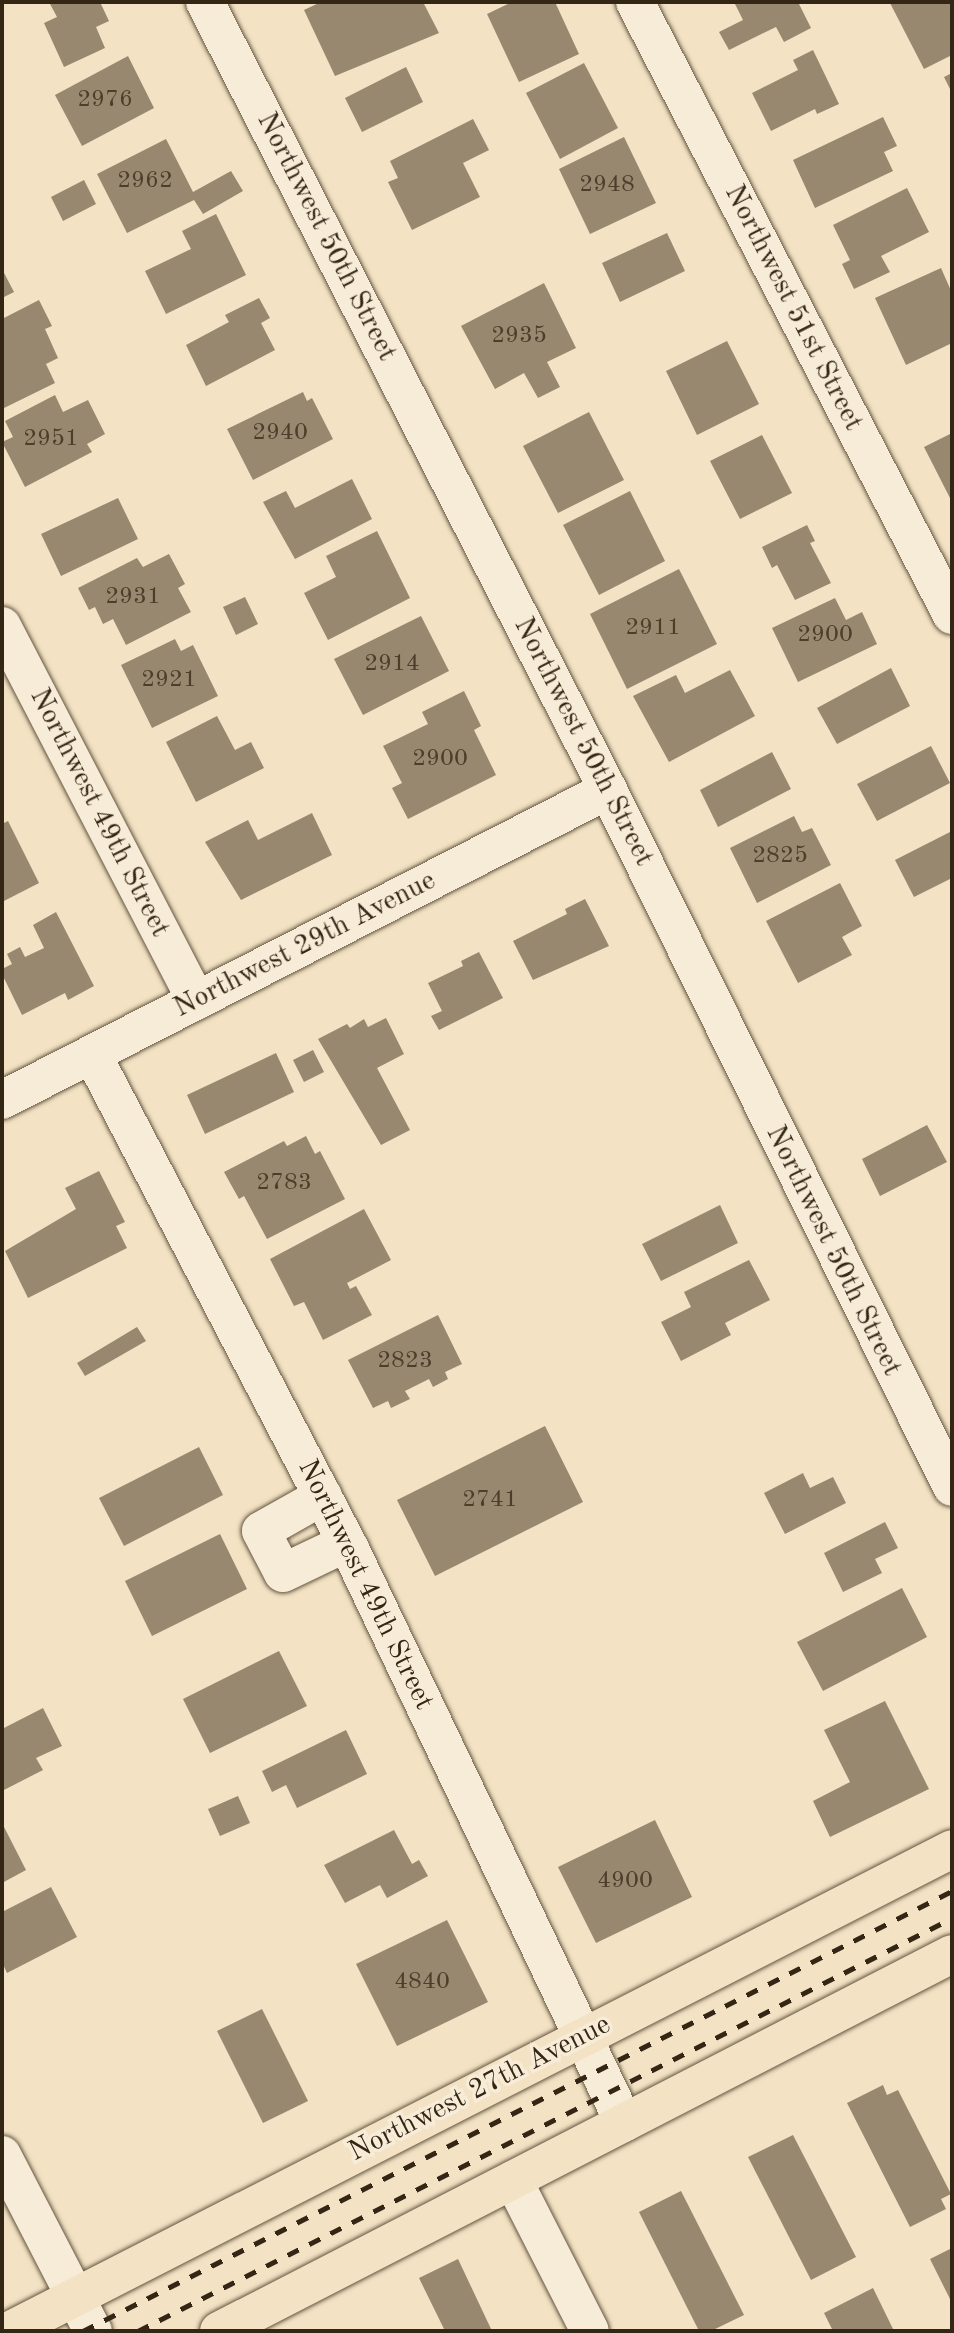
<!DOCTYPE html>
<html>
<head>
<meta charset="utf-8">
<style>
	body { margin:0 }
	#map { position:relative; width:954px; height:2333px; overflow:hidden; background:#f3e2c3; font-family:"Old Standard TT",serif }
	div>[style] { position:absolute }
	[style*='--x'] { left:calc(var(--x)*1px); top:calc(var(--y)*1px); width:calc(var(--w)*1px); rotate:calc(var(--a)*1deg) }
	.building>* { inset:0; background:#97886f }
	.roads { filter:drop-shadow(0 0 2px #635540) drop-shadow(0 0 2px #635540) }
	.minor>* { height:38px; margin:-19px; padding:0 19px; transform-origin:19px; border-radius:19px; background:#f7ecd8 }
	.major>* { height:38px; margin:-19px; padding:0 19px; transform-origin:19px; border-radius:19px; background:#f3e2c3 }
	.rail>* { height:5px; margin-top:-2.5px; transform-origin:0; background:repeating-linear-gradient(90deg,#332614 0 12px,transparent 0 24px) }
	span { translate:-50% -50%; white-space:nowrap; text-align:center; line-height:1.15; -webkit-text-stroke:7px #f7ecd8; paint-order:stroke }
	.number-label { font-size:24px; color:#4c3e2b }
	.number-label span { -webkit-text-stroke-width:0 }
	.street-label { font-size:28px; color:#332614 }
	.frame { position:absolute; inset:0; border:4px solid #332614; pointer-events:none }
</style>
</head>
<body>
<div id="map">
	<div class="building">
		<i style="clip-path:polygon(49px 2px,100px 2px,109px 21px,96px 27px,105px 48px,64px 67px,44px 23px,57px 17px)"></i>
		<i style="clip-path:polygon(321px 2px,423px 2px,439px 33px,335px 76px,304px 10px)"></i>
		<i style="clip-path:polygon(512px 2px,555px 2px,579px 54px,519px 82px,487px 14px)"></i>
		<i style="clip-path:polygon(734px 2px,798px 2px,811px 28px,784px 42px,776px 27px,729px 50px,719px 32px,743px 20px)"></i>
		<i style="clip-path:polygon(952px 2px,952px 55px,924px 69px,890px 3px)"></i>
		<i style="clip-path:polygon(813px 50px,839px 104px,817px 114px,815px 109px,771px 131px,752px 93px,798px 70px,793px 60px)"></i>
		<i style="clip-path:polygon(128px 56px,154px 108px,82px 146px,55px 95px)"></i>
		<i style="clip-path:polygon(584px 63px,618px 128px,560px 159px,526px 93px)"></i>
		<i style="clip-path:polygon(406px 67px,423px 102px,362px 132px,345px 98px)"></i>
		<i style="clip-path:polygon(952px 73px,952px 93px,944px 77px)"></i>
		<i style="clip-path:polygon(883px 117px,897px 146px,884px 152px,893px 171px,815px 208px,793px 160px)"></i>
		<i style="clip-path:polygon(473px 119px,489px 150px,463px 163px,480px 197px,412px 230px,388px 182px,398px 178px,390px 161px)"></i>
		<i style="clip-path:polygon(624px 137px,656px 203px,590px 234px,559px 169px)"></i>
		<i style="clip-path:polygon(166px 139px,193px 192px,231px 171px,243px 191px,203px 214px,194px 200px,127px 233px,97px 174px)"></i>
		<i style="clip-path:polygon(84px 180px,96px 204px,63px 221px,51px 197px)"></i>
		<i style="clip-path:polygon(907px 188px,929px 232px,881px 256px,890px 272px,854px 289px,842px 264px,850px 260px,833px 225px)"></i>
		<i style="clip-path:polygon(216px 214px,246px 275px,166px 314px,145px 271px,191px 249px,182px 231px)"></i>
		<i style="clip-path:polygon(667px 233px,685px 271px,620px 302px,602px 263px)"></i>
		<i style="clip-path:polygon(941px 268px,952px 293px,952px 343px,906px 365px,875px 298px)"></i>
		<i style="clip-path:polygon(2px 269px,14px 292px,2px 298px)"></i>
		<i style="clip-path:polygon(544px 283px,576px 348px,547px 362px,560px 387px,538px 398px,524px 373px,495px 389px,461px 326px)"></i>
		<i style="clip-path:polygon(259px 298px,270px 318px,261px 323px,275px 350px,206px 386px,186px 345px,229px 322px,225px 315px)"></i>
		<i style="clip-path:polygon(39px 300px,52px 326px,45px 329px,58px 358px,46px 364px,55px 383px,2px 409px,2px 319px)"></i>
		<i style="clip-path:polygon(727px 341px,759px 404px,697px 435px,666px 371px)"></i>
		<i style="clip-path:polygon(303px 392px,307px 401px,312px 398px,333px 439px,253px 480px,227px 429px)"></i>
		<i style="clip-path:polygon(55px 395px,63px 412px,88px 400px,105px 434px,87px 444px,92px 452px,25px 487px,2px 442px,13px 437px,5px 421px)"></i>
		<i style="clip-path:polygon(589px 412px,624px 480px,558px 513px,523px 446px)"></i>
		<i style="clip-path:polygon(952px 433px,952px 502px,924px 447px)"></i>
		<i style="clip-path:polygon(762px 435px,792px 493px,740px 519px,710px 461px)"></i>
		<i style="clip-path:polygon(352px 479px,372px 519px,295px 559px,263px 502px,286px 491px,295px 508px)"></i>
		<i style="clip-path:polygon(630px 491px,665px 561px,599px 595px,563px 525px)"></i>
		<i style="clip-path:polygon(118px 498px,138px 539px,61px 576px,41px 534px)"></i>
		<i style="clip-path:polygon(807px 525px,815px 541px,810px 543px,831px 583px,795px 600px,777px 565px,772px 568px,762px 547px)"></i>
		<i style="clip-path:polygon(377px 531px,410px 598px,328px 640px,304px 593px,336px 577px,326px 556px)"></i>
		<i style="clip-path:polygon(169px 554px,185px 584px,178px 588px,191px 612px,126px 645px,113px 619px,103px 624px,95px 607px,89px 610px,78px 588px,137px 558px,143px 567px)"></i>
		<i style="clip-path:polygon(679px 569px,717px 644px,627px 689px,590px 614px)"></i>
		<i style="clip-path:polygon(245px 597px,258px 624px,236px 635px,223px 607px)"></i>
		<i style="clip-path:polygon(835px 598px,846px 620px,862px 612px,877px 644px,798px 682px,772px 628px)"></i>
		<i style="clip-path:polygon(421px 616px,449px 671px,363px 715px,334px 659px)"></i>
		<i style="clip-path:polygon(175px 639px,181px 651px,193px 645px,218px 696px,152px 728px,121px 665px)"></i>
		<i style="clip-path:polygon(891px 668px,910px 706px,837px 744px,817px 708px)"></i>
		<i style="clip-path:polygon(730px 670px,755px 716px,669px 762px,633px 696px,676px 675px,685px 693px)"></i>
		<i style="clip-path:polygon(464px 691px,481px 726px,474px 730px,496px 775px,408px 819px,392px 788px,402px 783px,383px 746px,428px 724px,422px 712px)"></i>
		<i style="clip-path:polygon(217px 716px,235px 750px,251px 742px,264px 768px,196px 802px,166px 742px)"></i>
		<i style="clip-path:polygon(931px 746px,950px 783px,877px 821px,857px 784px)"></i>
		<i style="clip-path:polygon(772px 752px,791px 789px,718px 827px,700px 790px)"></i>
		<i style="clip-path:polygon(312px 813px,332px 855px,241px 900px,205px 842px,248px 820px,258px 840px)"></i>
		<i style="clip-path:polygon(794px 816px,802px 832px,812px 828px,831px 865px,757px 903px,730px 848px)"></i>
		<i style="clip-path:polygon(8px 821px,39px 883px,2px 902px,2px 824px)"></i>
		<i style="clip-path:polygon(952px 831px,952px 878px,914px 897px,895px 860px)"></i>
		<i style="clip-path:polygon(840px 883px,862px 926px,842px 937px,852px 955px,798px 983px,766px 921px)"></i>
		<i style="clip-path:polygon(585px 899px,609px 946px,533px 980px,513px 941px,567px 914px,565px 909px)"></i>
		<i style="clip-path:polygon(56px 912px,94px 986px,68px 1000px,65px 993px,22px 1015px,2px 974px,2px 969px,12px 964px,7px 954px,20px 947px,25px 957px,44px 948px,33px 925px)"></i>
		<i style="clip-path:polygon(479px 952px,503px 998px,439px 1030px,431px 1016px,442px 1011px,428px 983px,463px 966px,461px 961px)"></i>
		<i style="clip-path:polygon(386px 1018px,404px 1054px,377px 1068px,410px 1130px,381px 1145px,318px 1039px,347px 1024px,350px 1028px,364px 1019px,368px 1027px)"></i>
		<i style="clip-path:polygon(313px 1050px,324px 1072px,304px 1082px,293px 1060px)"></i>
		<i style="clip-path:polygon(276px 1053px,294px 1092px,205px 1134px,187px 1095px)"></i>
		<i style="clip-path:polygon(927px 1125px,947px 1162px,880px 1196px,862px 1159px)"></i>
		<i style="clip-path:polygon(306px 1136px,315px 1154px,320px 1151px,345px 1199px,267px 1239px,244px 1196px,239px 1199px,224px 1172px,284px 1141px,287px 1146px)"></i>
		<i style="clip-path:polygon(99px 1171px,125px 1222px,116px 1226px,127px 1248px,28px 1298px,5px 1251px,76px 1209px,65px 1188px)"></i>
		<i style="clip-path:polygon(720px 1205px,738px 1243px,661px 1281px,642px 1244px)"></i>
		<i style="clip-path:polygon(364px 1209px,391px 1260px,347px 1283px,350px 1289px,356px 1286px,372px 1315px,323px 1340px,304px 1302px,294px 1306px,270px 1259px)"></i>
		<i style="clip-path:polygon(749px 1260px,770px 1300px,725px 1323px,731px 1335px,681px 1361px,661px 1322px,691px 1307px,684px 1292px)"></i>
		<i style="clip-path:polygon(438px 1315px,462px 1364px,445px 1372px,448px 1379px,433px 1387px,429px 1379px,405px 1391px,410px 1399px,391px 1408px,388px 1401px,373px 1408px,348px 1360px)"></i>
		<i style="clip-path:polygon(137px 1327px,146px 1341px,85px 1376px,77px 1363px)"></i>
		<i style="clip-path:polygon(545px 1426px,583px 1502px,435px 1576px,397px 1500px)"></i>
		<i style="clip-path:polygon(199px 1447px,223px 1495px,124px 1546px,99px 1498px)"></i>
		<i style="clip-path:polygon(803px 1473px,810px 1488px,833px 1477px,846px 1503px,785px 1534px,764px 1493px)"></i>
		<i style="clip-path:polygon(885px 1522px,898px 1548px,875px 1559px,882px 1573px,843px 1592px,824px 1553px)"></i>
		<i style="clip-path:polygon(220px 1534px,247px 1589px,152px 1636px,125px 1581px)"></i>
		<i style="clip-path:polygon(902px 1588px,927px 1637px,823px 1691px,797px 1642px)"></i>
		<i style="clip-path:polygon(279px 1651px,307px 1706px,210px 1753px,183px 1699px)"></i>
		<i style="clip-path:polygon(885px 1701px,929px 1789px,830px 1837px,813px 1801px,850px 1782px,824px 1730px)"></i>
		<i style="clip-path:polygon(43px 1708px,62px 1746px,36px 1758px,43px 1770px,2px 1791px,2px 1729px)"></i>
		<i style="clip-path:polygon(346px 1730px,367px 1774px,297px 1808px,286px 1785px,272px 1792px,262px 1771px)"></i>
		<i style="clip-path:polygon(238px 1796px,250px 1823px,220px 1836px,208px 1809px)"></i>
		<i style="clip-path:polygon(655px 1820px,692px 1897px,596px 1943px,558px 1867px)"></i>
		<i style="clip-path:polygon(2px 1823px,26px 1870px,2px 1883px)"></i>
		<i style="clip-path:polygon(394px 1830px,412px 1864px,419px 1860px,428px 1876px,387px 1898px,380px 1885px,345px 1903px,324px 1865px)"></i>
		<i style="clip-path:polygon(51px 1887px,77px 1937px,7px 1973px,2px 1962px,2px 1912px)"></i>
		<i style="clip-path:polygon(447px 1920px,488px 2002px,397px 2046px,356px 1964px)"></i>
		<i style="clip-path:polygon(262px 2009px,308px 2101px,263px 2123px,217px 2031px)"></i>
		<i style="clip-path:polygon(883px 2085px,887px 2095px,898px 2090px,951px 2194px,941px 2199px,946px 2209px,910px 2227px,847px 2103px)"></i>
		<i style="clip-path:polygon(793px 2135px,856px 2257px,811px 2280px,748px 2157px)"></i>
		<i style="clip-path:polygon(681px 2191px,744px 2315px,711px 2331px,699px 2331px,639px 2212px)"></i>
		<i style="clip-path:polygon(952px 2248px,952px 2303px,930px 2259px)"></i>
		<i style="clip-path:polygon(458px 2259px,492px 2331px,445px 2331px,419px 2278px)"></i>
		<i style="clip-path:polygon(873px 2288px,894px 2331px,833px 2331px,824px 2313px)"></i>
	</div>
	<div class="roads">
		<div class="minor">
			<i style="--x:205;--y:2;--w:885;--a:62.91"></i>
			<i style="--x:608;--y:790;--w:777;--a:63.73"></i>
			<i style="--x:635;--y:2;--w:690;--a:62.66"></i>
			<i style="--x:2;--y:626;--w:422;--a:62.6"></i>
			<i style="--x:92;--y:1054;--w:558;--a:62.47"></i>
			<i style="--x:350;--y:1549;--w:636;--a:64.48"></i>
			<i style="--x:2;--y:1100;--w:681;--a:-27.09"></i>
			<i style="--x:323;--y:1496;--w:71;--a:150.6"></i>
			<i style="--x:261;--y:1531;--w:47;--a:62.4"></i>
			<i style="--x:283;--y:1573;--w:70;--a:-25.5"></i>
			<i style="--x:2;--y:2155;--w:198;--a:62.7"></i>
			<i style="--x:513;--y:2180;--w:169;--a:63"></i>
		</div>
		<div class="major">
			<i style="--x:9;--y:2331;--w:1059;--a:-27.07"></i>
			<i style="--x:219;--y:2331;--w:824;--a:-27.22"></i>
		</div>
	</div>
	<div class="rail">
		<i style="--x:83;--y:2331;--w:974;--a:-26.85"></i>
		<i style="--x:138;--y:2331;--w:913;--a:-26.9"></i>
	</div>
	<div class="number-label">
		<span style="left:105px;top:101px">2976</span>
		<span style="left:145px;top:182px">2962</span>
		<span style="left:607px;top:186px">2948</span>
		<span style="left:519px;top:337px">2935</span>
		<span style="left:280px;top:434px">2940</span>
		<span style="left:51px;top:440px">2951</span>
		<span style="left:133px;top:598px">2931</span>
		<span style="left:653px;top:629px">2911</span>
		<span style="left:825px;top:636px">2900</span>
		<span style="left:392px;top:665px">2914</span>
		<span style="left:169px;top:681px">2921</span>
		<span style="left:440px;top:760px">2900</span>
		<span style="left:780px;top:857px">2825</span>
		<span style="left:284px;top:1184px">2783</span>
		<span style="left:405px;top:1362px">2823</span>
		<span style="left:490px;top:1501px">2741</span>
		<span style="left:625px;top:1882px">4900</span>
		<span style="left:422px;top:1983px">4840</span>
	</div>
	<div class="street-label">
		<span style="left:326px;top:237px;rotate:63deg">Northwest 50th Street</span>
		<span style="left:793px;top:308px;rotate:63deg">Northwest 51st Street</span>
		<span style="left:583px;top:742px;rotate:63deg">Northwest 50th Street</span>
		<span style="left:99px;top:813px;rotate:63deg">Northwest 49th Street</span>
		<span style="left:305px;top:945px;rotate:-27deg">Northwest 29th Avenue</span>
		<span style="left:833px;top:1251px;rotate:64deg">Northwest 50th Street</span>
		<span style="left:365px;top:1585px;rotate:64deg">Northwest 49th Street</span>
		<span style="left:480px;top:2089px;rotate:-27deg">Northwest 27th Avenue</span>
	</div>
	<div class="frame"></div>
</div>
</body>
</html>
